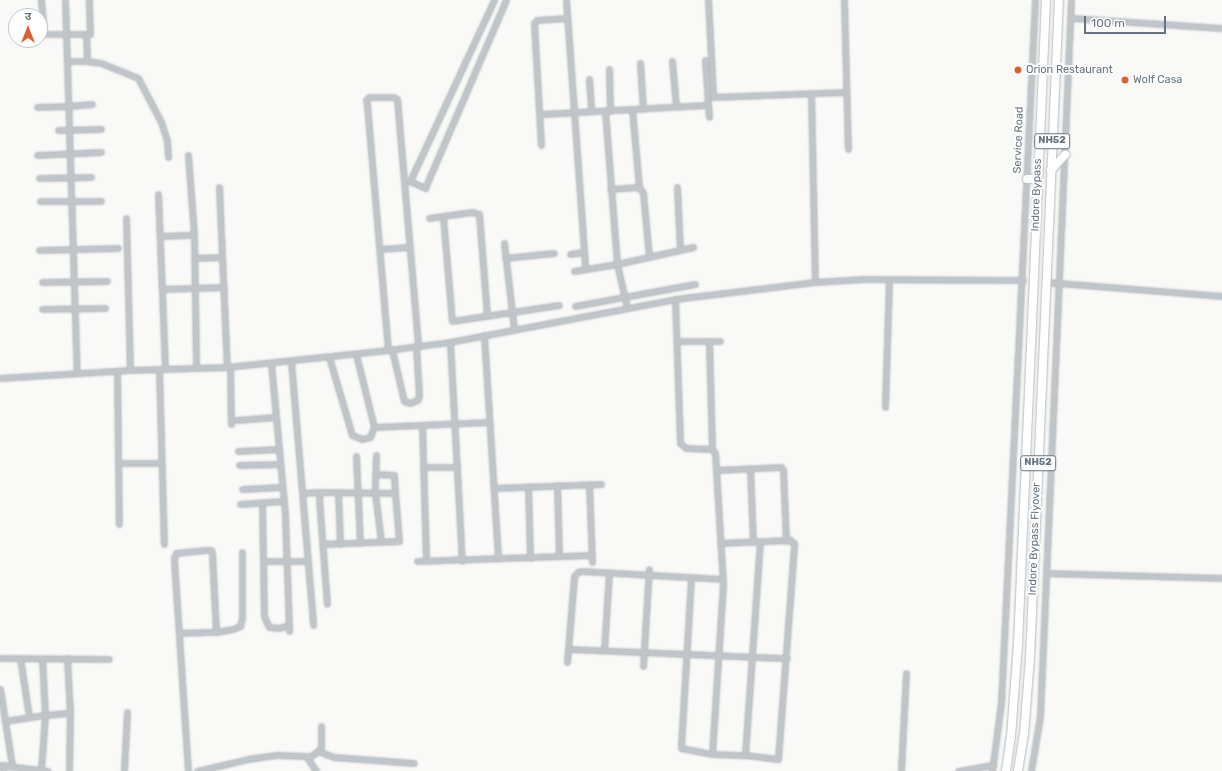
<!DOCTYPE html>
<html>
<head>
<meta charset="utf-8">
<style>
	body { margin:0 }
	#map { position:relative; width:1222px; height:771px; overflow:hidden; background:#f9f9f7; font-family:Rubik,"Noto Sans Devanagari",sans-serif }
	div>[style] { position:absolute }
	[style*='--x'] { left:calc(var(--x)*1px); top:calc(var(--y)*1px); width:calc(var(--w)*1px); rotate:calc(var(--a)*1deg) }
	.roads { filter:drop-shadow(0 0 1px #b4b8bc) drop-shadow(0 0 1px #b4b8bc) }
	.minor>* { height:5px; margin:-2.5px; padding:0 2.5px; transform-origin:2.5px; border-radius:2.5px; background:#c0c5c9 }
	.highway>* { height:8px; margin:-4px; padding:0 4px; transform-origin:4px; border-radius:4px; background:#fff }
	.dots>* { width:11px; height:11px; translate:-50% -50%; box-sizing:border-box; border:2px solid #fff; border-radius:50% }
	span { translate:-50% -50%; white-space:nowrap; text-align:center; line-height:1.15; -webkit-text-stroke:4px #fff; paint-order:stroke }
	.shield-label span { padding:1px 3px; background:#fff; border:1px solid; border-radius:3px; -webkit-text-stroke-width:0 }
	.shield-label { font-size:10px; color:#667481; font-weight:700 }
	.poi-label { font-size:11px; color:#667481 }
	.left { translate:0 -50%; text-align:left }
	.street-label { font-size:11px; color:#667481 }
	.north { position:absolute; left:8px; top:8px; width:40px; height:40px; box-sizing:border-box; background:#fff; border:1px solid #c2c7cd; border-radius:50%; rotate:0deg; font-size:11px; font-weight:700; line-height:16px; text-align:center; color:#667481 }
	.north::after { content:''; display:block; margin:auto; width:14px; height:18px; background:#dc6034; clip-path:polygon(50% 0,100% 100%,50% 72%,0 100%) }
	.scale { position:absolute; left:1084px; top:16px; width:82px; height:18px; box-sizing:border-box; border:2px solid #667481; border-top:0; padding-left:5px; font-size:12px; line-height:14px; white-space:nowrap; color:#667481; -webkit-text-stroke:3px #fff; paint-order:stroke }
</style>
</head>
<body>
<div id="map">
	<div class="roads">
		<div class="minor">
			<i style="--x:41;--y:0;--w:34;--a:85"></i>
			<i style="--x:44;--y:34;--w:42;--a:0"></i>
			<i style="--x:65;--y:0;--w:373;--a:88.2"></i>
			<i style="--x:494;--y:0;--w:200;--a:114.9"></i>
			<i style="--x:410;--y:181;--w:17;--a:25"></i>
			<i style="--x:425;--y:188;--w:205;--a:-66.7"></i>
			<i style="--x:566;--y:0;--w:269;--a:85.9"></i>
			<i style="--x:708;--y:0;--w:97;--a:87"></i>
			<i style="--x:713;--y:97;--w:133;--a:-2.2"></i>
			<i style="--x:844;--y:0;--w:149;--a:88.5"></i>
			<i style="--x:1071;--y:18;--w:151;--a:3.8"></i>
			<i style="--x:705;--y:60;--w:57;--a:86"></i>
			<i style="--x:68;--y:61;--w:19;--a:0"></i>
			<i style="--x:87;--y:61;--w:27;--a:-92"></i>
			<i style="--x:86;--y:34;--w:4;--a:0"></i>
			<i style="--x:90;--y:34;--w:34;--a:-92"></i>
			<i style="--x:87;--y:61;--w:14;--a:8"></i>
			<i style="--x:101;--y:63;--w:40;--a:22"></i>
			<i style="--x:138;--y:78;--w:50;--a:62.4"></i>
			<i style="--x:161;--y:122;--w:20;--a:72"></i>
			<i style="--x:167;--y:141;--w:16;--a:86"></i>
			<i style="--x:672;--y:61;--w:46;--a:85"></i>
			<i style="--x:640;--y:63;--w:46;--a:86.3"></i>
			<i style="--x:609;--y:69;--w:42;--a:88.6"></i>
			<i style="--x:589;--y:79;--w:32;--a:86"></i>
			<i style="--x:811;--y:93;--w:189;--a:88.8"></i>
			<i style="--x:37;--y:107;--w:32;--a:-2"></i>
			<i style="--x:69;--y:106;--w:23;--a:-5"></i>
			<i style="--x:632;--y:109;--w:78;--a:84.9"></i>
			<i style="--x:605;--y:111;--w:153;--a:85.5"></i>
			<i style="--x:617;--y:264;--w:45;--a:77.2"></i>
			<i style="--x:540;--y:114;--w:168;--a:-3.1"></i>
			<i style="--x:58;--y:130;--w:43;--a:-1.3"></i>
			<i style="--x:541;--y:145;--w:122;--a:-93.3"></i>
			<i style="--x:534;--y:23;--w:4;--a:-45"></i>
			<i style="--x:537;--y:20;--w:30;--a:-4"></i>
			<i style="--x:37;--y:155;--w:64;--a:-2.7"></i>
			<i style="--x:188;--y:155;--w:80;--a:85.7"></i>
			<i style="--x:194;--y:235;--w:133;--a:89.1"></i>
			<i style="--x:39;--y:178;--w:52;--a:-1.1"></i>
			<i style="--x:219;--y:187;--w:180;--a:87.5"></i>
			<i style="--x:677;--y:187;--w:63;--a:87.3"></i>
			<i style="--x:610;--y:189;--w:29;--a:-4"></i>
			<i style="--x:639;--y:187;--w:7;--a:56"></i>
			<i style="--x:643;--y:193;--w:64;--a:84.6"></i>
			<i style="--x:158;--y:194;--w:175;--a:87.7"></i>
			<i style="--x:40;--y:201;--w:61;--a:0"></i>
			<i style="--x:443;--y:217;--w:104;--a:85.1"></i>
			<i style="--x:452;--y:321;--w:108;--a:-8.5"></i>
			<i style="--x:126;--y:218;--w:152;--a:88.5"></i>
			<i style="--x:429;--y:218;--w:43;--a:-7.9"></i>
			<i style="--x:472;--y:212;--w:7;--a:16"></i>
			<i style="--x:479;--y:214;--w:102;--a:85.5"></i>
			<i style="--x:160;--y:236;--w:34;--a:-2"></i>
			<i style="--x:504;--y:243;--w:87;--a:83.4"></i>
			<i style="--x:380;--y:249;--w:29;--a:-4"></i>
			<i style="--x:39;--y:250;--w:79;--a:-1.5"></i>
			<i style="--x:570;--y:254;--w:14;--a:-8"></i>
			<i style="--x:194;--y:258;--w:28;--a:-2"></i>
			<i style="--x:505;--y:258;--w:49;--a:-5.8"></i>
			<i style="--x:574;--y:271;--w:44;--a:-9.2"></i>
			<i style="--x:617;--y:264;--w:78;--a:-12.6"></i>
			<i style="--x:42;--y:282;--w:65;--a:-0.9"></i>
			<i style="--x:1045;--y:282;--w:178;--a:4.5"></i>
			<i style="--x:162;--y:289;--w:62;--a:-1.8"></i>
			<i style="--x:675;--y:299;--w:144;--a:88"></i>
			<i style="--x:680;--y:443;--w:8;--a:40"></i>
			<i style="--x:686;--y:448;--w:26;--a:2"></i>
			<i style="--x:712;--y:449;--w:5;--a:53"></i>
			<i style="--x:715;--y:453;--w:131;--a:86.5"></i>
			<i style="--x:723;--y:584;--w:170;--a:93.7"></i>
			<i style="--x:575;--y:306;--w:122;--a:-10.4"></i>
			<i style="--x:42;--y:309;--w:63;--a:-0.9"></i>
			<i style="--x:484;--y:335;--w:224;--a:86.4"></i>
			<i style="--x:677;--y:341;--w:43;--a:0"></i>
			<i style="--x:709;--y:341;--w:108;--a:88.4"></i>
			<i style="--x:450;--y:342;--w:219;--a:86.9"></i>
			<i style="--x:388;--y:350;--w:246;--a:-94.9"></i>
			<i style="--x:367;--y:105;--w:5;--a:-101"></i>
			<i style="--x:366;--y:100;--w:4;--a:-45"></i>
			<i style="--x:369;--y:97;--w:24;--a:0"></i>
			<i style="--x:393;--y:97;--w:4;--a:27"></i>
			<i style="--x:397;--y:99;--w:248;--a:85.1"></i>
			<i style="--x:392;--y:350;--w:52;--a:76.8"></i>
			<i style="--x:404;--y:401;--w:6;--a:18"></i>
			<i style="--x:410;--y:403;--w:8;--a:-23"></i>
			<i style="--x:417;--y:400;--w:4;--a:-63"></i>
			<i style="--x:419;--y:396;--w:50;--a:-93.4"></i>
			<i style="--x:329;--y:357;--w:81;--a:73.6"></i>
			<i style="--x:352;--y:435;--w:11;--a:22"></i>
			<i style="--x:362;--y:439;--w:8;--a:-14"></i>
			<i style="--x:370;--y:437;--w:11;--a:-68"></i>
			<i style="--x:374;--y:427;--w:75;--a:-103.9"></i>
			<i style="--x:291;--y:361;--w:265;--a:85.2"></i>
			<i style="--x:271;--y:363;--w:153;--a:84.7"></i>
			<i style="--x:285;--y:515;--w:116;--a:88"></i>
			<i style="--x:230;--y:367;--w:57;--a:89"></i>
			<i style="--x:159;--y:369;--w:175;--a:88.4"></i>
			<i style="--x:117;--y:371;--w:153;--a:89.3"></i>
			<i style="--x:0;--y:378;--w:130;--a:-3.5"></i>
			<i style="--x:130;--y:370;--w:97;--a:-1.8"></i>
			<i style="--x:227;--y:367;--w:162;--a:-6"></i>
			<i style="--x:388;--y:350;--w:63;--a:-7.4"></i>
			<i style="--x:450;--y:342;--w:229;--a:-10.8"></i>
			<i style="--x:675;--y:299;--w:141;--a:-6.9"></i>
			<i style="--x:815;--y:282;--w:49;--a:-3.5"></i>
			<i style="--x:864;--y:279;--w:159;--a:0.4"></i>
			<i style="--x:885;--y:407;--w:128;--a:-88.2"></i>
			<i style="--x:236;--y:420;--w:40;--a:-4.3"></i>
			<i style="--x:422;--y:425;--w:136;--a:88.3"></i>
			<i style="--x:374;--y:427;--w:115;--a:-2.5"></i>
			<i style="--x:238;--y:451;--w:41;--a:-2.8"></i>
			<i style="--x:376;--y:455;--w:38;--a:92"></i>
			<i style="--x:375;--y:493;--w:49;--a:83"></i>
			<i style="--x:356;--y:456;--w:87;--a:87.4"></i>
			<i style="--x:118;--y:463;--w:43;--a:0"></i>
			<i style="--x:239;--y:465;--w:41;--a:-1.4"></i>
			<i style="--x:423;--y:467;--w:34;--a:0"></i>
			<i style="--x:750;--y:468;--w:74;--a:87.7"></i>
			<i style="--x:716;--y:470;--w:65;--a:-2.6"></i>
			<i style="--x:781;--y:467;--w:4;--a:56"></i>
			<i style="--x:783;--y:470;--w:71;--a:87.6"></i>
			<i style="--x:376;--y:474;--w:18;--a:3"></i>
			<i style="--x:394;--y:475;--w:18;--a:87"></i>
			<i style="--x:589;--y:484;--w:78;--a:87.8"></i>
			<i style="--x:557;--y:485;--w:71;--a:88.4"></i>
			<i style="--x:528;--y:486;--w:72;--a:88.4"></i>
			<i style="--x:494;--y:488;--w:107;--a:-2.1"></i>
			<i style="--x:242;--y:489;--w:39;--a:-3"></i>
			<i style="--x:338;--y:492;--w:52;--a:87.8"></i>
			<i style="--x:303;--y:493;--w:17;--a:-3"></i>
			<i style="--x:262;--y:503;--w:113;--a:89"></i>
			<i style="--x:264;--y:616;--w:12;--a:66"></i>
			<i style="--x:269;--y:627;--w:10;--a:6"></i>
			<i style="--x:279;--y:628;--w:10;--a:-17"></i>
			<i style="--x:240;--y:504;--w:43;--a:-4"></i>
			<i style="--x:322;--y:544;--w:77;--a:-2.2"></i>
			<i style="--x:399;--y:541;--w:48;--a:-94.8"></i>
			<i style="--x:395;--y:493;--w:75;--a:-179.2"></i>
			<i style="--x:320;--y:492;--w:6;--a:99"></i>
			<i style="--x:319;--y:498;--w:27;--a:86"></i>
			<i style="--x:321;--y:525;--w:79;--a:85.7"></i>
			<i style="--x:263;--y:561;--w:45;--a:0"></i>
			<i style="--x:417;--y:561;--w:175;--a:-2"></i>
			<i style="--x:1046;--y:573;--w:176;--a:1.6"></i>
			<i style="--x:691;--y:578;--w:170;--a:93.4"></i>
			<i style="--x:681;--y:748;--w:32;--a:11"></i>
			<i style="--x:712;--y:754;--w:33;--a:2"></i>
			<i style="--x:745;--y:755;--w:33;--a:7"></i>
			<i style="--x:778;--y:759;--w:216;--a:-85.7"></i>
			<i style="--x:794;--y:544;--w:6;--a:-135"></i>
			<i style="--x:790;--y:540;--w:70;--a:177.5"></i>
			<i style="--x:179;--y:633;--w:37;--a:-2"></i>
			<i style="--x:216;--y:632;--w:17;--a:-10"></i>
			<i style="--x:233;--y:629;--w:8;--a:-23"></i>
			<i style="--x:240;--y:626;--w:8;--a:-76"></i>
			<i style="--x:242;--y:618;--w:66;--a:-90"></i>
			<i style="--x:569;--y:649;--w:218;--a:2.4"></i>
			<i style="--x:604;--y:650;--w:78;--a:-86.3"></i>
			<i style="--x:0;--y:658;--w:109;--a:0.5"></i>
			<i style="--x:20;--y:658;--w:59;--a:81.2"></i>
			<i style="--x:42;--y:658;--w:57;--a:87"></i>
			<i style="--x:45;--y:715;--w:25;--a:-5"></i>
			<i style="--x:70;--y:713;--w:58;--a:91"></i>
			<i style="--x:67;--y:658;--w:55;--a:86.9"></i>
			<i style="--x:567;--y:662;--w:86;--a:-85.3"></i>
			<i style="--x:574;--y:576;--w:6;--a:-45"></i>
			<i style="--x:578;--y:572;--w:3;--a:-18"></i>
			<i style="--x:581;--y:571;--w:142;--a:3.2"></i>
			<i style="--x:643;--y:666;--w:97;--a:-86.5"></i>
			<i style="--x:0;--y:689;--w:78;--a:81.1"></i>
			<i style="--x:5;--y:721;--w:40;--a:-8.5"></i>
			<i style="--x:45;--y:715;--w:55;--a:94.2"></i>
			<i style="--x:318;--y:751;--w:17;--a:21"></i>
			<i style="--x:334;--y:757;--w:80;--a:4.3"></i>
			<i style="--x:745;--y:755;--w:214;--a:-86"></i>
			<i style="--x:306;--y:756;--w:18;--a:56"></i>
			<i style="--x:0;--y:765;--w:48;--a:7.1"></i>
			<i style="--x:3;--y:771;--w:6;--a:-81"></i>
			<i style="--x:124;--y:771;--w:59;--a:-87.1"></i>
			<i style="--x:188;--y:771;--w:213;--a:-93.8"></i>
			<i style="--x:174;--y:558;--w:5;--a:-68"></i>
			<i style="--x:176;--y:553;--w:29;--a:-6"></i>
			<i style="--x:205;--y:550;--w:6;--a:0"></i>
			<i style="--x:211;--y:550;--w:3;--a:72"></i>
			<i style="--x:212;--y:553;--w:79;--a:87.1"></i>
			<i style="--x:197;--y:771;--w:52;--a:-13.2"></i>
			<i style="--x:248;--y:759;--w:30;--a:-8"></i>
			<i style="--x:278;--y:755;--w:33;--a:2"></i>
			<i style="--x:311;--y:756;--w:9;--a:-36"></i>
			<i style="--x:318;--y:751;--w:5;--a:-53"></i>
			<i style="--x:321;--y:747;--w:21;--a:-90"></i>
			<i style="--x:901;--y:771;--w:98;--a:-87.1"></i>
			<i style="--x:958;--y:771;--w:36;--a:-10"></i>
			<i style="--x:992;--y:771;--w:69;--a:-82.5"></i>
			<i style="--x:1001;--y:703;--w:704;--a:-87.23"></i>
			<i style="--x:1031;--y:771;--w:56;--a:-80.7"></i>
			<i style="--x:1040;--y:716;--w:717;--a:-87.52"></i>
		</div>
		<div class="highway">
			<i style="--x:1051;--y:170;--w:21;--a:-47"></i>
			<i style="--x:1027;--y:179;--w:11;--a:0"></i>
			<i style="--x:1006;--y:771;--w:34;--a:-82"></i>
			<i style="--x:1011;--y:737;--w:93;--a:-85.7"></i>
			<i style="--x:1018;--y:644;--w:645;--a:-87.51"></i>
			<i style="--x:1018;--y:771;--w:37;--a:-81"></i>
			<i style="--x:1024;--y:734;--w:76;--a:-85.5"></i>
			<i style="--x:1030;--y:658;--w:659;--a:-87.48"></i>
		</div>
	</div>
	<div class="dots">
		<i style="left:1018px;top:70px;background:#dc6034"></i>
		<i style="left:1125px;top:80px;background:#dc6034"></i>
	</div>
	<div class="shield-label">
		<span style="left:1052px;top:141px">NH52</span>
		<span style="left:1038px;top:463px">NH52</span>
	</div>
	<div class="poi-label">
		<span class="left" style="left:1026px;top:70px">Orion Restaurant</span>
		<span class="left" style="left:1133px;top:80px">Wolf Casa</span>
	</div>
	<div class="street-label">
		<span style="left:1019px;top:140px;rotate:-88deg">Service Road</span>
		<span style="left:1037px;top:195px;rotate:-88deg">Indore Bypass</span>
		<span style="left:1035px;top:539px;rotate:-88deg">Indore Bypass Flyover</span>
	</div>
	<div class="north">उ</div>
	<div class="scale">100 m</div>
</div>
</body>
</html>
